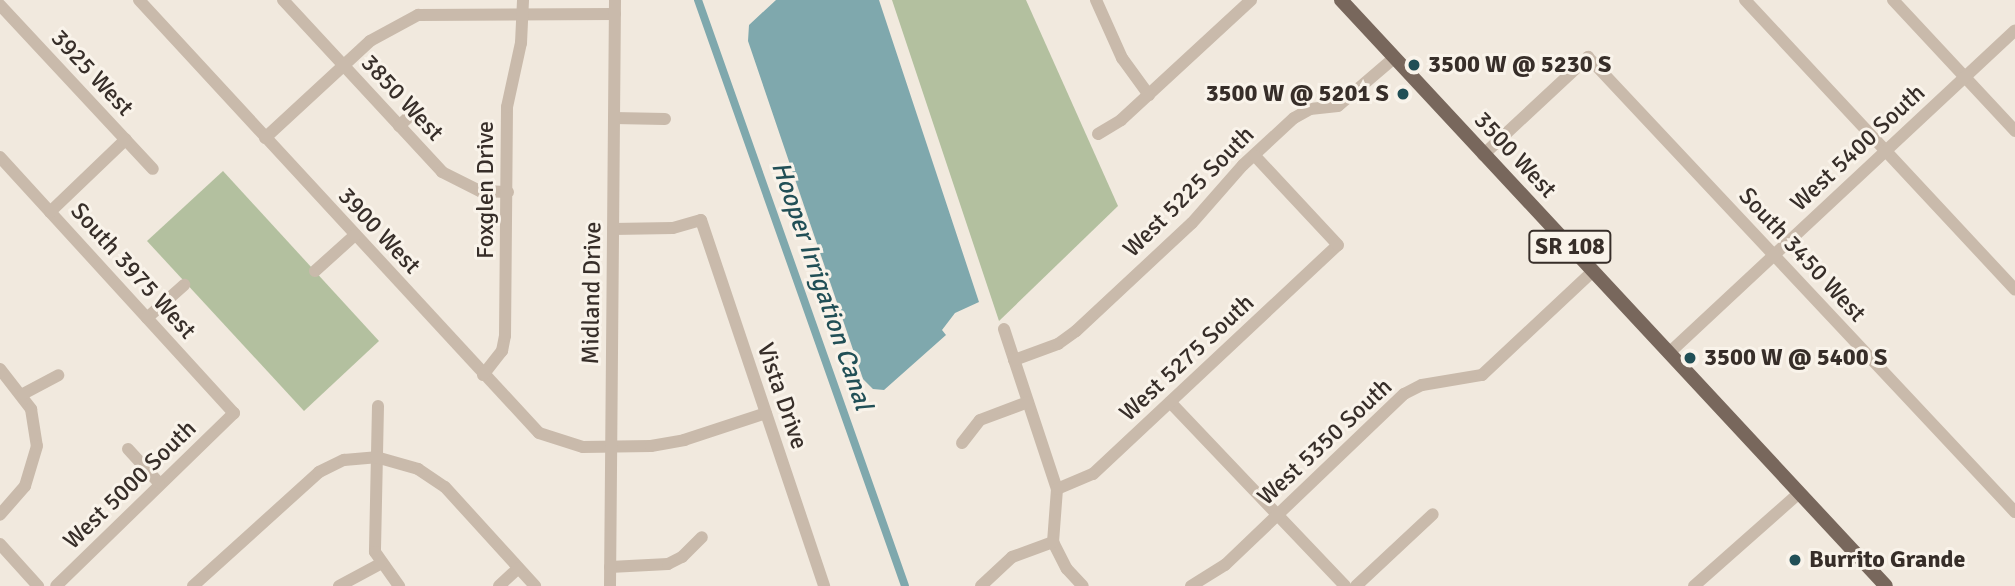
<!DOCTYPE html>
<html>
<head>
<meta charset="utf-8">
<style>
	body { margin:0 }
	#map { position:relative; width:2015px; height:586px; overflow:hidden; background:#f1e9de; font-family:Signika,sans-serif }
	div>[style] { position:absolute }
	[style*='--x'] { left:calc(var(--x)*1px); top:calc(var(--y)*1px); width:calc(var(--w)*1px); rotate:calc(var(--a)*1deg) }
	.green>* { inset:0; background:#b3c09f }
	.water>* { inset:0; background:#7fa8ad }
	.canal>* { height:8px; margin:-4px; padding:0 4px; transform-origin:4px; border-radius:4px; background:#7fa8ad }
	.minor>* { height:12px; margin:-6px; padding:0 6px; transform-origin:6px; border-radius:6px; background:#c9baab }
	.major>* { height:14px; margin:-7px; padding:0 7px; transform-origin:7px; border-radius:7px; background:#78675c }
	.dots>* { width:19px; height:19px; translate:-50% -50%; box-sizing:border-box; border:4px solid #f9f3ea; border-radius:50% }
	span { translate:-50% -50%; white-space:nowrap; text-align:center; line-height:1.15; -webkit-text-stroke:6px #f9f3ea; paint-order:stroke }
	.shield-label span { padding:2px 5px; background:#f9f3ea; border:2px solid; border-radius:5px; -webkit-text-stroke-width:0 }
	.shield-label { font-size:23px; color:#372e29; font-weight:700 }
	.poi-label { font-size:24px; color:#372e29; font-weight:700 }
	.left { translate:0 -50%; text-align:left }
	.right { translate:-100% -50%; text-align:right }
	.street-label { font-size:24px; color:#372e29 }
	.water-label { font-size:26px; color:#214f56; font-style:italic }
</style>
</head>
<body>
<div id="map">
	<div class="green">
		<i style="clip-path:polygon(892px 0,1026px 0,1118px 206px,999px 321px)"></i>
		<i style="clip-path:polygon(223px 171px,379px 341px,304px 411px,147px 241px)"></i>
	</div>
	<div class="water">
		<i style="clip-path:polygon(776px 0,879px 0,979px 302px,955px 313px,942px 330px,946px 335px,884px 390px,873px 389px,863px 379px,748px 41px,749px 25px)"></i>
	</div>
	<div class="canal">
		<i style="--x:698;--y:0;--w:621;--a:70.54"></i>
	</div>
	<div class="minor">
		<i style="--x:139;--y:0;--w:589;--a:47.27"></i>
		<i style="--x:539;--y:433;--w:46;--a:17.7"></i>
		<i style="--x:583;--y:447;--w:68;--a:-0.8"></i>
		<i style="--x:651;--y:446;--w:34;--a:-10"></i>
		<i style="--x:684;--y:440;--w:86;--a:-18.2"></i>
		<i style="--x:283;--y:0;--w:234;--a:47.2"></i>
		<i style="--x:442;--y:172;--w:42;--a:26.6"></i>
		<i style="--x:480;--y:191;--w:28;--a:2"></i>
		<i style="--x:1096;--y:0;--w:64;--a:65.9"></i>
		<i style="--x:1122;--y:58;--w:46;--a:53.9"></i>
		<i style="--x:1745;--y:0;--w:396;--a:47"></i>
		<i style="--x:1893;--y:0;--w:179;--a:47"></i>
		<i style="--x:0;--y:5;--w:224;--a:47"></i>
		<i style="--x:1588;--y:57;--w:624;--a:46.82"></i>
		<i style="--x:614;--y:118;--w:51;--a:1.1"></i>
		<i style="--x:399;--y:126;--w:19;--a:-43"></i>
		<i style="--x:1098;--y:134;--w:27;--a:-31"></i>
		<i style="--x:1121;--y:120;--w:177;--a:-42.7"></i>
		<i style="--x:265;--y:138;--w:143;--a:-42.7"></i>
		<i style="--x:370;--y:41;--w:55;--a:-28.4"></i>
		<i style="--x:418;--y:15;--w:197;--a:-0.3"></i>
		<i style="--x:1483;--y:155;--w:144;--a:-43"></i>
		<i style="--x:0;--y:157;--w:347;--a:47.6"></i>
		<i style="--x:234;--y:413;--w:248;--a:135.8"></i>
		<i style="--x:50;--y:212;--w:105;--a:-43.8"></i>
		<i style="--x:613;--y:229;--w:60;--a:-1"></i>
		<i style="--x:673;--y:228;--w:29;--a:-16"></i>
		<i style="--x:701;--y:220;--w:386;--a:71.4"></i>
		<i style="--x:315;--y:271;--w:54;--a:-42"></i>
		<i style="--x:147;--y:318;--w:50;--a:-41.7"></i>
		<i style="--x:1004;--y:329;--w:169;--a:71.7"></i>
		<i style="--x:1057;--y:489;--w:53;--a:94.3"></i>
		<i style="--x:1053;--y:542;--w:30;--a:63"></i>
		<i style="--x:1067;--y:569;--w:23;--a:47"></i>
		<i style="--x:1669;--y:353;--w:473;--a:-43"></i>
		<i style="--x:1014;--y:360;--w:47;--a:-20"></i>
		<i style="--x:1058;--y:344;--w:22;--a:-36"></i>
		<i style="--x:1076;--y:331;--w:158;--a:-43"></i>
		<i style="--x:1192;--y:223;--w:77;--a:-48.7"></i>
		<i style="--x:1243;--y:165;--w:69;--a:-42.7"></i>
		<i style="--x:1294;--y:118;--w:18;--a:-29"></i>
		<i style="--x:1310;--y:109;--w:28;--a:-6"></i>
		<i style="--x:1338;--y:106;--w:74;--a:-40.6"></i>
		<i style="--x:0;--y:369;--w:51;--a:52.2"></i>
		<i style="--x:31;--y:409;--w:37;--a:81"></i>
		<i style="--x:37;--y:446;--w:42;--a:106.7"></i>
		<i style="--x:25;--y:486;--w:38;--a:131"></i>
		<i style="--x:483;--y:375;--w:31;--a:-52"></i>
		<i style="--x:502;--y:351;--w:15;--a:-79"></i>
		<i style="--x:505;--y:336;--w:229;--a:-89.5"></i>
		<i style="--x:507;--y:107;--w:66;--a:-77.7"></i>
		<i style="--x:521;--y:43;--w:43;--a:-87.3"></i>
		<i style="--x:23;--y:394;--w:40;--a:-28"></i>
		<i style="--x:1170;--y:402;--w:254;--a:46.4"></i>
		<i style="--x:378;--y:406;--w:146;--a:91.2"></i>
		<i style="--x:375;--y:552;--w:42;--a:54.8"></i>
		<i style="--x:962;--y:443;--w:29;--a:-52"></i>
		<i style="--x:980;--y:420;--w:51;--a:-20.6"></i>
		<i style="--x:128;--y:449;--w:46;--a:47.6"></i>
		<i style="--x:1057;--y:489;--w:39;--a:-23"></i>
		<i style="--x:1093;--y:474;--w:335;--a:-43.1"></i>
		<i style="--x:1338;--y:245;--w:122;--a:-133"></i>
		<i style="--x:0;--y:544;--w:57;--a:47.9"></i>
		<i style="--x:610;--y:567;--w:58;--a:-3"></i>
		<i style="--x:668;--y:564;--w:16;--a:-27"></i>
		<i style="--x:682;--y:557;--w:28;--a:-45"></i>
		<i style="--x:193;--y:586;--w:170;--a:-42.1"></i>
		<i style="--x:319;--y:472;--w:28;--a:-26"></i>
		<i style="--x:344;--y:460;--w:32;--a:-5"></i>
		<i style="--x:376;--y:457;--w:44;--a:15.9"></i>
		<i style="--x:418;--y:469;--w:32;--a:34"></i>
		<i style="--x:445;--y:487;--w:134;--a:47.7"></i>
		<i style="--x:339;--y:586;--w:47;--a:-28.2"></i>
		<i style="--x:499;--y:586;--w:26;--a:-43"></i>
		<i style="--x:610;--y:586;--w:586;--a:-89.51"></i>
		<i style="--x:981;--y:586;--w:42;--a:-43.1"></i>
		<i style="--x:1012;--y:557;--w:44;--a:-20.1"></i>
		<i style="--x:1191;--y:586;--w:40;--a:-32"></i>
		<i style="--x:1225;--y:565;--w:248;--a:-43.7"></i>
		<i style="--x:1404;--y:394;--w:20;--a:-27"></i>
		<i style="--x:1422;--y:385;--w:61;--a:-9.5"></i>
		<i style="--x:1482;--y:375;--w:152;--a:-43.1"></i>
		<i style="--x:1356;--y:586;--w:105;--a:-43.1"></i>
		<i style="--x:1694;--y:586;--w:140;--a:-41.5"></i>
	</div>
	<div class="major">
		<i style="--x:1341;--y:0;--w:800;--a:47.08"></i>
	</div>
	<div class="dots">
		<i style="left:1414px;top:65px;background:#214f56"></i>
		<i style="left:1403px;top:94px;background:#214f56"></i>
		<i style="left:1690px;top:358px;background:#214f56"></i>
		<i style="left:1795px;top:560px;background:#214f56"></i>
	</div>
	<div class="shield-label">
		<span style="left:1570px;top:247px">SR 108</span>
	</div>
	<div class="poi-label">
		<span class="left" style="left:1428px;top:65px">3500 W @ 5230 S</span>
		<span class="right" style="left:1389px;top:94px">3500 W @ 5201 S</span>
		<span class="left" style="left:1704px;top:358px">3500 W @ 5400 S</span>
		<span class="left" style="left:1809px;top:560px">Burrito Grande</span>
	</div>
	<div class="street-label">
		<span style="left:92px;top:73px;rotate:47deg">3925 West</span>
		<span style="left:402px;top:98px;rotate:47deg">3850 West</span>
		<span style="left:1858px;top:148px;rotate:-43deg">West 5400 South</span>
		<span style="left:1515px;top:155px;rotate:47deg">3500 West</span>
		<span style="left:486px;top:190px;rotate:-90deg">Foxglen Drive</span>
		<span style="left:1189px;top:192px;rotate:-45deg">West 5225 South</span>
		<span style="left:379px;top:231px;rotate:47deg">3900 West</span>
		<span style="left:1802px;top:255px;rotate:47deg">South 3450 West</span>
		<span style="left:133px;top:271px;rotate:48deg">South 3975 West</span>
		<span style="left:592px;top:293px;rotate:-89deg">Midland Drive</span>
		<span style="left:1187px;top:358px;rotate:-43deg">West 5275 South</span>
		<span style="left:782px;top:396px;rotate:71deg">Vista Drive</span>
		<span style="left:1325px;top:442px;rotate:-43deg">West 5350 South</span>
		<span style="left:130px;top:485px;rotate:-44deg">West 5000 South</span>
	</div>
	<div class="water-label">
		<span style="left:821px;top:286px;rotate:71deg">Hooper Irrigation Canal</span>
	</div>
</div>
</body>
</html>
